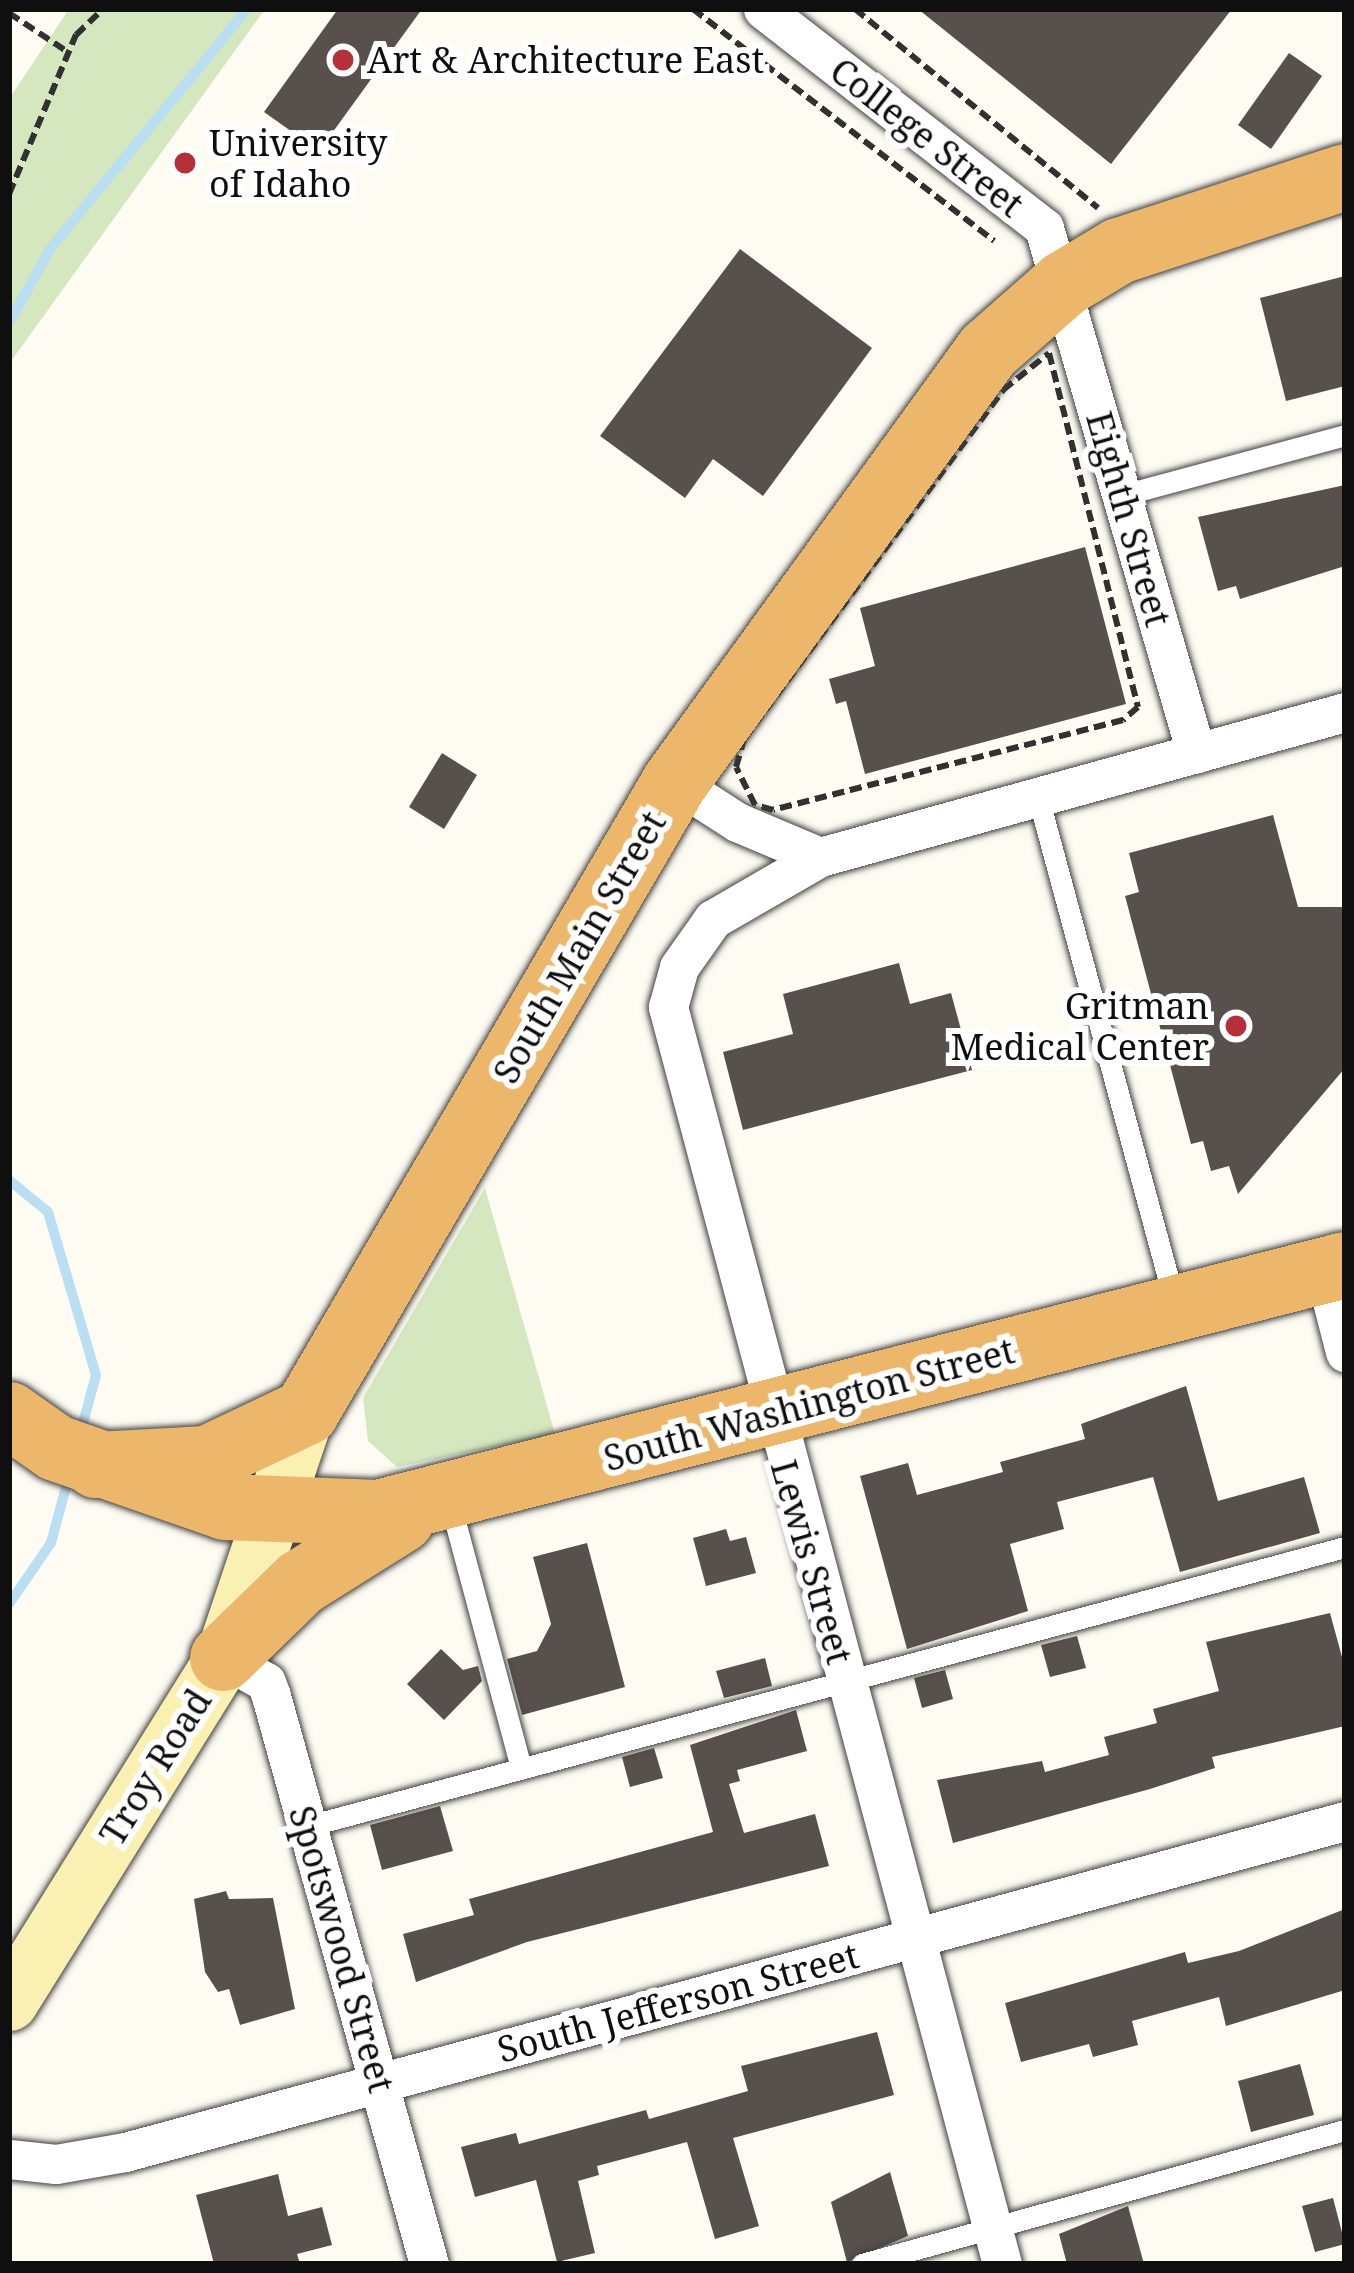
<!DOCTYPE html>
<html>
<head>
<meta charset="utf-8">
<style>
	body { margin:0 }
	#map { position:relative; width:1354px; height:2273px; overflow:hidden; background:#fefcf2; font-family:"Noto Serif",serif }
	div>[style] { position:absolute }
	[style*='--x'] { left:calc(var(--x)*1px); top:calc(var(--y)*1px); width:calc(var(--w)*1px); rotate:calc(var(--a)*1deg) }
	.green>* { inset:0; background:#d4e7be }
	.stream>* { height:10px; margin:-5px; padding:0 5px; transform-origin:5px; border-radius:5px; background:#badef2 }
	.building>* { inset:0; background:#57504c }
	.path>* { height:6px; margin-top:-3px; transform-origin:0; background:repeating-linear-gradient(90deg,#313131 0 12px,transparent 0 18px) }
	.roads { filter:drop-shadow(0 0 3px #424242) drop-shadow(0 0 3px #424242) }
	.service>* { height:21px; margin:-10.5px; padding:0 10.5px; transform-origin:10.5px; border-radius:10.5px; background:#fff }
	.minor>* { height:39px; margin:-19.5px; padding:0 19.5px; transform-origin:19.5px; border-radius:19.5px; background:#fff }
	.secondary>* { height:57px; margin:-28.5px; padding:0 28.5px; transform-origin:28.5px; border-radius:28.5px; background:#f9f0b2 }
	.trunk>* { height:66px; margin:-33px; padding:0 33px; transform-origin:33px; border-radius:33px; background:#ecb66b }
	.dots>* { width:33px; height:33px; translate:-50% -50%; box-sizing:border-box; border:6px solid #fff; border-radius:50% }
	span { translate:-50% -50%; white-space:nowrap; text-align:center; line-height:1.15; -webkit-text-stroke:12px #fff; paint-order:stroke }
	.poi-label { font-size:36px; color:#0f0f0f }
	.left { translate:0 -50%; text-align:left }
	.right { translate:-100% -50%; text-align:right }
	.street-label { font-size:36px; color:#0f0f0f }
	.frame { position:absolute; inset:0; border:12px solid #0f0f0f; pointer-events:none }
</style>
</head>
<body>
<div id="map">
	<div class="green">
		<i style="clip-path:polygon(69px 9px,265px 9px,9px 364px,9px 99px)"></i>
		<i style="clip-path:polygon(485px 1188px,555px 1434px,397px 1467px,368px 1441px,363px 1398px)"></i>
	</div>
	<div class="stream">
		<i style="--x:9;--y:323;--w:85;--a:-61"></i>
		<i style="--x:50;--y:249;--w:310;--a:-50.6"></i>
		<i style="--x:9;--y:1180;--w:50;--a:39.4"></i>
		<i style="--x:48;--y:1212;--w:170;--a:73.6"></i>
		<i style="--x:96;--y:1375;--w:58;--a:105"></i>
		<i style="--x:9;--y:1604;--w:74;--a:-55.5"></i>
		<i style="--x:51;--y:1543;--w:73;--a:-75"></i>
	</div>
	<div class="building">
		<i style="clip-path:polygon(338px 9px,422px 9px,319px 151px,264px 112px)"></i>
		<i style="clip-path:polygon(918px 9px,1232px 9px,1111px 164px)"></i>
		<i style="clip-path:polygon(1289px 53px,1322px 76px,1271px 149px,1238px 125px)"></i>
		<i style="clip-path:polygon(740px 249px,872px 348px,763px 496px,713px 459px,685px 498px,600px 436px)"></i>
		<i style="clip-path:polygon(1345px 276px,1345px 386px,1286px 401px,1260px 298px)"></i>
		<i style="clip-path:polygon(1345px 485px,1345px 566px,1240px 599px,1236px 586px,1218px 591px,1198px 517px)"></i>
		<i style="clip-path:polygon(1085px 547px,1126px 704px,865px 774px,846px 701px,836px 704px,829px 679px,875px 666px,860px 608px)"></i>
		<i style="clip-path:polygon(442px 753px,477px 775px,444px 829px,409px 807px)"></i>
		<i style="clip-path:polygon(1273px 815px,1298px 907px,1345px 907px,1345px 1068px,1238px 1194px,1229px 1166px,1211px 1171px,1203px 1141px,1191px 1144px,1125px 896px,1139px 892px,1129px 853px)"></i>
		<i style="clip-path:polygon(899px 963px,910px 1004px,951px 993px,972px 1070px,743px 1130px,723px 1052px,793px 1034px,783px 994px)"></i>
		<i style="clip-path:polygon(1186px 1386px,1218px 1501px,1304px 1477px,1320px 1533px,1180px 1572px,1153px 1477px,1057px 1502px,1064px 1529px,1010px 1544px,1028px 1611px,907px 1649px,860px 1476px,908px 1463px,917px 1495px,1003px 1472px,1000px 1462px,1085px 1439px,1081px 1424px)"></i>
		<i style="clip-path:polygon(726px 1529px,730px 1541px,746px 1537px,756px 1573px,706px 1586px,693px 1538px)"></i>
		<i style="clip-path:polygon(587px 1543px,625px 1687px,522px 1715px,507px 1659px,537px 1651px,551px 1624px,533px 1557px)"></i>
		<i style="clip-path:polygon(1330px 1613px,1345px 1668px,1345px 1726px,1212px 1757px,1215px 1768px,1150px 1789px,953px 1843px,937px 1780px,1042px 1761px,1045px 1772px,1109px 1755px,1104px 1737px,1157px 1723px,1153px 1709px,1219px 1691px,1206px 1642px)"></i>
		<i style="clip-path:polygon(1077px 1636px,1086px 1668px,1050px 1677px,1041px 1645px)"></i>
		<i style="clip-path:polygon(441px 1649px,463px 1670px,478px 1666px,482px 1681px,444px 1720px,407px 1684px)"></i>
		<i style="clip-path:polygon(765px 1658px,772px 1686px,724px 1698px,716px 1671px)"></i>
		<i style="clip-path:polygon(945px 1670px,953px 1699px,922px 1708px,914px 1678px)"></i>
		<i style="clip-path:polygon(796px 1710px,807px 1751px,737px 1770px,740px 1781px,729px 1784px,744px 1833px,815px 1814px,829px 1866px,527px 1942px,416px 1982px,403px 1934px,474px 1915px,469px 1899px,713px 1832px,690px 1745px)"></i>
		<i style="clip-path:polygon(654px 1748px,663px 1778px,630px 1787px,622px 1757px)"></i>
		<i style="clip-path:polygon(440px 1806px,453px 1851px,382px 1870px,370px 1825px)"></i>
		<i style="clip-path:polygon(226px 1891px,229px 1899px,273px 1898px,295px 2009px,240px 2025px,229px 1989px,218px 1992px,205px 1972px,194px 1899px)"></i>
		<i style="clip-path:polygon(1345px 1909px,1345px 1990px,1226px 2026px,1219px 1997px,1132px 2021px,1138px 2045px,1093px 2057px,1089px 2044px,1021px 2062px,1005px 2003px,1185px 1952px,1188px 1963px,1239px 1951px)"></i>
		<i style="clip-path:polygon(877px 2032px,894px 2095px,733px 2138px,759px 2226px,715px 2239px,687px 2142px,597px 2166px,599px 2175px,578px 2181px,595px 2253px,557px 2262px,536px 2180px,475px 2197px,461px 2147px,516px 2133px,519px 2144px,646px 2110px,649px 2119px,748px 2091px,741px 2066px)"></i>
		<i style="clip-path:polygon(1300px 2064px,1314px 2115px,1251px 2132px,1238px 2081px)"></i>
		<i style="clip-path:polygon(890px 2172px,908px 2236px,847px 2262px,831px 2202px)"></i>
		<i style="clip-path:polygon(278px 2174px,288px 2216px,322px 2207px,332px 2245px,297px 2254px,300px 2264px,214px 2264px,196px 2195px)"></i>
		<i style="clip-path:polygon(1333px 2198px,1345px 2244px,1315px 2252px,1302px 2206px)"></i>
		<i style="clip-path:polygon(1128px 2206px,1144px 2264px,1067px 2264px,1059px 2234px)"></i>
	</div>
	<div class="path">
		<i style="--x:693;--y:9;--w:380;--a:37.6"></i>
		<i style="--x:855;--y:9;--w:314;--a:39.3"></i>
		<i style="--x:9;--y:13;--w:71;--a:33.5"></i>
		<i style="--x:9;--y:194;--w:173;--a:-67.2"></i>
		<i style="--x:76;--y:35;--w:37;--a:-44"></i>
		<i style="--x:1049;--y:353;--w:365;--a:75.9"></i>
		<i style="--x:1138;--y:707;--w:20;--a:139"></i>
		<i style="--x:1123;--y:720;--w:361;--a:165.6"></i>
		<i style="--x:773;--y:810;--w:19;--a:-164"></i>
		<i style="--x:755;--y:805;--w:42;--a:-116.6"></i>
		<i style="--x:736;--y:767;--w:29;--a:-74"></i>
		<i style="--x:744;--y:739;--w:435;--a:-53.4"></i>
		<i style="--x:1003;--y:390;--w:59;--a:-38.8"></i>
	</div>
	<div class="roads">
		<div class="service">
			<i style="--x:1123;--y:495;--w:230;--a:-15.1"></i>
			<i style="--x:1038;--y:797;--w:521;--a:74.87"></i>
			<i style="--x:449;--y:1499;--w:278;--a:75"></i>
			<i style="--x:308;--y:1826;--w:1074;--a:-15.06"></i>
			<i style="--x:862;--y:2264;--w:501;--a:-15.51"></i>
		</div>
		<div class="minor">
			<i style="--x:763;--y:9;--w:356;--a:37.9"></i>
			<i style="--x:1044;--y:228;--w:547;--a:73.85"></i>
			<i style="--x:675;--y:782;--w:74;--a:32.8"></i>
			<i style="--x:737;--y:822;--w:90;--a:22.9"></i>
			<i style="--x:1324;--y:1270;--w:85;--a:75.6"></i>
			<i style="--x:223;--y:1658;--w:49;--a:29.2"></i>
			<i style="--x:266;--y:1682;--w:15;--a:70"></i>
			<i style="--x:271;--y:1696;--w:590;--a:74.46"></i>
			<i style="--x:9;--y:2159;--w:47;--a:6.1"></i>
			<i style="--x:56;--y:2164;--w:70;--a:-9.9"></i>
			<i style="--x:125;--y:2152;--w:1264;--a:-15.18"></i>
			<i style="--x:1002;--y:2264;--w:1301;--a:-104.88"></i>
			<i style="--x:668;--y:1007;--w:41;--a:-74.6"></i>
			<i style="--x:679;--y:967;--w:59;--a:-54.7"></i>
			<i style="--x:713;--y:919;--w:124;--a:-30.1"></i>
			<i style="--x:820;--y:857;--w:545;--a:-15.44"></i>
		</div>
		<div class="secondary">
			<i style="--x:9;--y:2002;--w:405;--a:-58.1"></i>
			<i style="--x:223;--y:1658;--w:260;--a:-71.4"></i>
		</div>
		<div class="trunk">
			<i style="--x:9;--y:1415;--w:57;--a:35.1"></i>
			<i style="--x:56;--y:1448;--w:179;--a:19.2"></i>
			<i style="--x:225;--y:1507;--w:153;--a:2.2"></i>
			<i style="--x:378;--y:1513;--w:998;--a:-14.38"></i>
			<i style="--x:96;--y:1465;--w:111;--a:-3.1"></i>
			<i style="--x:207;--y:1459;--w:110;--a:-25.4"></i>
			<i style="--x:306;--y:1412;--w:730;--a:-59.64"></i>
			<i style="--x:675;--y:782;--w:533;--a:-54.01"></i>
			<i style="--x:988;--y:351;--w:101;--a:-41.4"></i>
			<i style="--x:1064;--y:284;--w:64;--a:-31"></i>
			<i style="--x:1119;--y:251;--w:238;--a:-18.1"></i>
			<i style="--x:223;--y:1658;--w:107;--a:-44.2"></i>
			<i style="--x:300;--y:1583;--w:120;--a:-32.1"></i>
		</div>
	</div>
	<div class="dots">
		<i style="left:343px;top:60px;background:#b63039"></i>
		<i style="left:185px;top:163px;background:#b63039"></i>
		<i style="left:1236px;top:1026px;background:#b63039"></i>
	</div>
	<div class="poi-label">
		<span class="left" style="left:367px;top:60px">Art &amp; Architecture East</span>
		<span class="left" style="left:209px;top:163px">University<br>of Idaho</span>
		<span class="right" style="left:1209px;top:1026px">Gritman<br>Medical Center</span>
	</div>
	<div class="street-label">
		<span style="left:927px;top:137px;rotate:38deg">College Street</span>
		<span style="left:1129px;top:519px;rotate:74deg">Eighth Street</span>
		<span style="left:579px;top:947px;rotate:-60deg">South Main Street</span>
		<span style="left:809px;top:1404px;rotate:-15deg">South Washington Street</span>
		<span style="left:812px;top:1562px;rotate:74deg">Lewis Street</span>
		<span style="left:155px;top:1767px;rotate:-58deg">Troy Road</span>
		<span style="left:342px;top:1949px;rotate:74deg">Spotswood Street</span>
		<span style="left:678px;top:2002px;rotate:-15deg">South Jefferson Street</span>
	</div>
	<div class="frame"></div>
</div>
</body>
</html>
